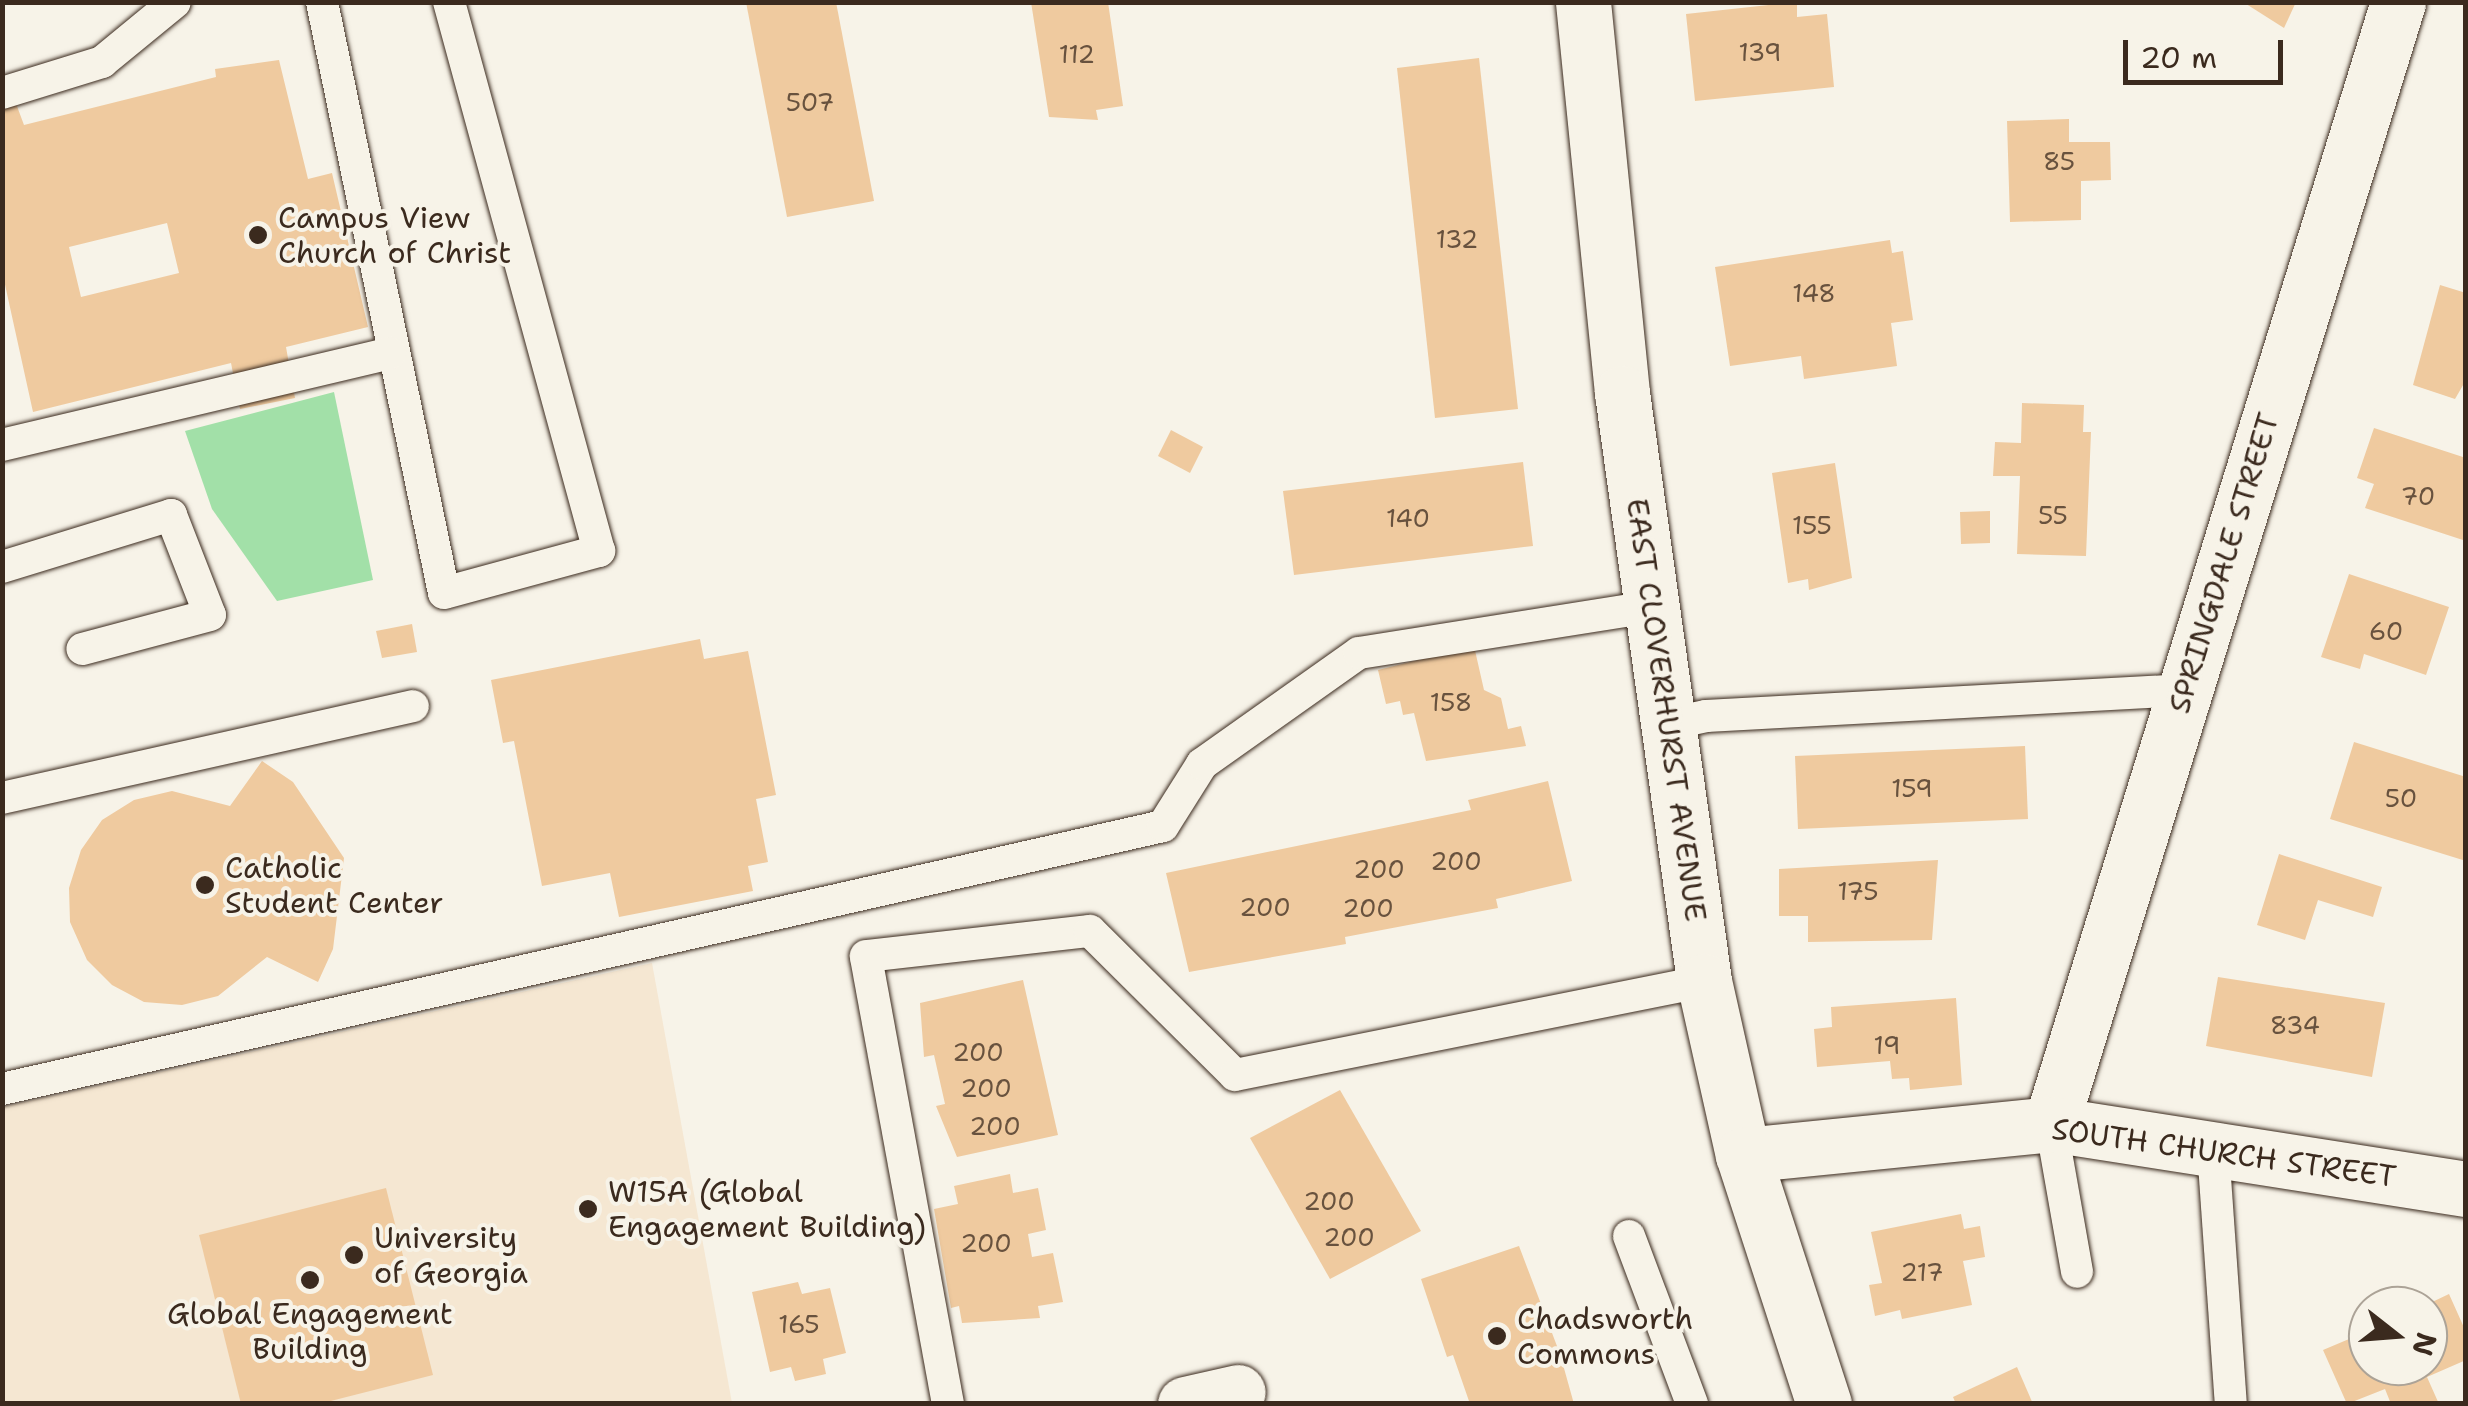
<!DOCTYPE html>
<html>
<head>
<meta charset="utf-8">
<style>
	body { margin:0 }
	#map { position:relative; width:2468px; height:1406px; overflow:hidden; background:#f7f3e8; font-family:"Shantell Sans",sans-serif }
	div>[style] { position:absolute }
	[style*='--x'] { left:calc(var(--x)*1px); top:calc(var(--y)*1px); width:calc(var(--w)*1px); rotate:calc(var(--a)*1deg) }
	.built>* { inset:0; background:#f5e7d2 }
	.green>* { inset:0; background:#a2e0a8 }
	.building>* { inset:0; background:#efca9f }
	.roads { filter:drop-shadow(0 0 2px #3b2a1e) drop-shadow(0 0 2px #3b2a1e) }
	.lane>* { height:32px; margin:-16px; padding:0 16px; transform-origin:16px; border-radius:16px; background:#f7f3e8 }
	.street>* { height:55px; margin:-27.5px; padding:0 27.5px; transform-origin:27.5px; border-radius:27.5px; background:#f7f3e8 }
	.dots>* { width:28px; height:28px; translate:-50% -50%; box-sizing:border-box; border:5px solid #f7f3e8; border-radius:50% }
	span { translate:-50% -50%; white-space:nowrap; text-align:center; line-height:1.15; -webkit-text-stroke:8px #f7f3e8; paint-order:stroke }
	.number-label { font-size:25px; color:#68523e }
	.number-label span { -webkit-text-stroke-width:0 }
	.poi-label { font-size:30px; color:#3b2a1e }
	.left { translate:0 -50%; text-align:left }
	.street-label { font-size:30px; color:#3b2a1e }
	.frame { position:absolute; inset:0; border:5px solid #3b2a1e; pointer-events:none }
	.north { position:absolute; left:2348px; top:1286px; width:100px; height:100px; box-sizing:border-box; background:#f7f3e8; border:2px solid #aca397; border-radius:50%; rotate:107deg; font-size:28px; font-weight:700; line-height:40px; text-align:center; color:#3b2a1e }
	.north::after { content:''; display:block; margin:auto; width:35px; height:45px; background:#3b2a1e; clip-path:polygon(50% 0,100% 100%,50% 72%,0 100%) }
	.scale { position:absolute; left:2123px; top:40px; width:160px; height:45px; box-sizing:border-box; border:5px solid #3b2a1e; border-top:0; padding-left:12px; font-size:30px; line-height:35px; white-space:nowrap; color:#3b2a1e; -webkit-text-stroke:8px #f7f3e8; paint-order:stroke }
</style>
</head>
<body>
<div id="map">
	<div class="built">
		<i style="clip-path:polygon(652px 963px,732px 1403px,3px 1403px,2px 1107px)"></i>
	</div>
	<div class="green">
		<i style="clip-path:polygon(334px 392px,373px 580px,277px 601px,212px 509px,185px 431px)"></i>
	</div>
	<div class="building">
		<i style="clip-path:polygon(746px 2px,836px 2px,874px 201px,787px 217px)"></i>
		<i style="clip-path:polygon(1031px 2px,1108px 2px,1123px 106px,1096px 110px,1098px 120px,1049px 117px)"></i>
		<i style="clip-path:polygon(1797px 2px,1797px 17px,1827px 14px,1834px 87px,1695px 101px,1686px 14px)"></i>
		<i style="clip-path:polygon(2243px 2px,2296px 2px,2284px 28px)"></i>
		<i style="clip-path:polygon(1479px 58px,1518px 409px,1435px 418px,1397px 68px)"></i>
		<i style="clip-path:polygon(evenodd,279px 60px,308px 179px,332px 173px,368px 327px,286px 347px,295px 398px,240px 409px,231px 363px,33px 412px,2px 271px,2px 66px,24px 125px,216px 77px,215px 69px,279px 60px,167px 223px,179px 273px,81px 297px,69px 247px,167px 223px)"></i>
		<i style="clip-path:polygon(2069px 119px,2069px 142px,2110px 142px,2111px 180px,2081px 181px,2081px 220px,2010px 222px,2007px 121px)"></i>
		<i style="clip-path:polygon(1890px 240px,1892px 253px,1903px 251px,1913px 320px,1891px 323px,1897px 366px,1804px 379px,1801px 356px,1730px 366px,1715px 267px)"></i>
		<i style="clip-path:polygon(2440px 285px,2466px 293px,2466px 380px,2455px 399px,2413px 385px)"></i>
		<i style="clip-path:polygon(2022px 403px,2084px 405px,2083px 432px,2091px 432px,2086px 556px,2017px 554px,2020px 476px,1993px 476px,1995px 442px,2021px 443px)"></i>
		<i style="clip-path:polygon(2374px 428px,2466px 458px,2466px 555px,2463px 540px,2365px 508px,2374px 484px,2357px 478px)"></i>
		<i style="clip-path:polygon(1171px 430px,1203px 447px,1190px 473px,1158px 456px)"></i>
		<i style="clip-path:polygon(1523px 462px,1533px 546px,1294px 575px,1283px 491px)"></i>
		<i style="clip-path:polygon(1835px 463px,1852px 578px,1809px 590px,1808px 579px,1788px 583px,1772px 473px)"></i>
		<i style="clip-path:polygon(1990px 511px,1990px 543px,1961px 544px,1960px 512px)"></i>
		<i style="clip-path:polygon(2349px 574px,2449px 607px,2426px 675px,2364px 654px,2360px 669px,2321px 657px)"></i>
		<i style="clip-path:polygon(412px 624px,417px 652px,382px 658px,376px 631px)"></i>
		<i style="clip-path:polygon(700px 639px,704px 659px,748px 651px,776px 795px,756px 799px,768px 862px,748px 866px,753px 891px,619px 917px,610px 873px,542px 886px,514px 741px,503px 743px,491px 680px)"></i>
		<i style="clip-path:polygon(1474px 646px,1484px 690px,1501px 698px,1508px 729px,1521px 726px,1526px 746px,1426px 761px,1414px 713px,1403px 715px,1400px 701px,1386px 704px,1378px 670px)"></i>
		<i style="clip-path:polygon(2354px 742px,2466px 777px,2466px 861px,2330px 819px)"></i>
		<i style="clip-path:polygon(2025px 746px,2028px 819px,1798px 829px,1795px 756px)"></i>
		<i style="clip-path:polygon(262px 761px,293px 782px,344px 858px,333px 949px,318px 982px,267px 957px,218px 996px,182px 1005px,144px 1002px,112px 985px,87px 960px,70px 922px,69px 888px,81px 850px,102px 820px,134px 800px,172px 791px,230px 806px)"></i>
		<i style="clip-path:polygon(1548px 781px,1572px 881px,1496px 899px,1498px 908px,1345px 937px,1346px 944px,1189px 972px,1166px 873px,1471px 810px,1468px 800px)"></i>
		<i style="clip-path:polygon(2279px 854px,2382px 887px,2373px 917px,2318px 900px,2305px 940px,2257px 925px)"></i>
		<i style="clip-path:polygon(1938px 860px,1932px 940px,1808px 942px,1808px 916px,1779px 916px,1779px 869px)"></i>
		<i style="clip-path:polygon(2218px 977px,2385px 1003px,2372px 1077px,2206px 1046px)"></i>
		<i style="clip-path:polygon(1023px 980px,1058px 1135px,957px 1157px,936px 1106px,945px 1104px,934px 1055px,924px 1057px,920px 1003px)"></i>
		<i style="clip-path:polygon(1956px 998px,1962px 1085px,1910px 1090px,1909px 1078px,1892px 1079px,1890px 1061px,1817px 1067px,1814px 1029px,1832px 1027px,1831px 1007px)"></i>
		<i style="clip-path:polygon(1340px 1090px,1421px 1231px,1330px 1279px,1250px 1138px)"></i>
		<i style="clip-path:polygon(1010px 1174px,1013px 1193px,1038px 1188px,1046px 1230px,1028px 1234px,1032px 1257px,1053px 1253px,1063px 1302px,1038px 1306px,1040px 1318px,962px 1323px,959px 1306px,951px 1308px,934px 1209px,958px 1204px,954px 1186px)"></i>
		<i style="clip-path:polygon(386px 1188px,433px 1375px,319px 1404px,241px 1404px,199px 1235px)"></i>
		<i style="clip-path:polygon(1961px 1214px,1964px 1229px,1980px 1226px,1985px 1257px,1963px 1261px,1972px 1305px,1902px 1319px,1900px 1310px,1875px 1316px,1869px 1285px,1882px 1283px,1871px 1232px)"></i>
		<i style="clip-path:polygon(1519px 1246px,1560px 1354px,1574px 1404px,1470px 1404px,1453px 1355px,1447px 1357px,1421px 1279px)"></i>
		<i style="clip-path:polygon(798px 1282px,802px 1294px,830px 1288px,846px 1353px,823px 1359px,826px 1374px,795px 1381px,791px 1367px,770px 1372px,752px 1292px)"></i>
		<i style="clip-path:polygon(2449px 1294px,2466px 1332px,2466px 1360px,2427px 1377px,2439px 1404px,2391px 1404px,2385px 1389px,2347px 1404px,2323px 1350px,2368px 1331px,2368px 1366px,2428px 1366px,2428px 1304px)"></i>
		<i style="clip-path:polygon(2017px 1367px,2033px 1404px,1956px 1404px,1953px 1397px)"></i>
	</div>
	<div class="roads">
		<div class="lane">
			<i style="--x:322;--y:2;--w:603;--a:78.34"></i>
			<i style="--x:444;--y:593;--w:161;--a:-15.2"></i>
			<i style="--x:599;--y:551;--w:569;--a:-105.28"></i>
			<i style="--x:2;--y:93;--w:105;--a:-17.2"></i>
			<i style="--x:102;--y:62;--w:94;--a:-39.4"></i>
			<i style="--x:2;--y:445;--w:399;--a:-13.3"></i>
			<i style="--x:2;--y:567;--w:177;--a:-17.1"></i>
			<i style="--x:171;--y:515;--w:107;--a:68.7"></i>
			<i style="--x:210;--y:615;--w:132;--a:165.1"></i>
			<i style="--x:1664;--y:725;--w:43;--a:-12.1"></i>
			<i style="--x:1706;--y:716;--w:479;--a:-3.1"></i>
			<i style="--x:2;--y:798;--w:421;--a:-12.6"></i>
			<i style="--x:2;--y:1089;--w:1190;--a:-12.76"></i>
			<i style="--x:1163;--y:826;--w:73;--a:-57.8"></i>
			<i style="--x:1202;--y:764;--w:192;--a:-35.3"></i>
			<i style="--x:1359;--y:653;--w:295;--a:-9"></i>
			<i style="--x:2051;--y:1124;--w:150;--a:80"></i>
			<i style="--x:2213;--y:1149;--w:256;--a:86"></i>
			<i style="--x:1629;--y:1236;--w:179;--a:69.4"></i>
			<i style="--x:948;--y:1404;--w:455;--a:-100.4"></i>
			<i style="--x:866;--y:956;--w:225;--a:-6.4"></i>
			<i style="--x:1090;--y:931;--w:204;--a:44.8"></i>
			<i style="--x:1235;--y:1075;--w:478;--a:-11.3"></i>
		</div>
		<div class="street">
			<i style="--x:1583;--y:2;--w:393;--a:84.3"></i>
			<i style="--x:1622;--y:393;--w:594;--a:82.06"></i>
			<i style="--x:1704;--y:981;--w:178;--a:77.4"></i>
			<i style="--x:1743;--y:1155;--w:262;--a:72"></i>
			<i style="--x:2051;--y:1124;--w:1174;--a:-72.81"></i>
			<i style="--x:1743;--y:1155;--w:310;--a:-5.7"></i>
			<i style="--x:2051;--y:1124;--w:420;--a:8.9"></i>
			<i style="--x:1185;--y:1404;--w:54;--a:-12.8"></i>
		</div>
	</div>
	<div class="dots">
		<i style="left:258px;top:235px;background:#3b2a1e"></i>
		<i style="left:205px;top:885px;background:#3b2a1e"></i>
		<i style="left:588px;top:1209px;background:#3b2a1e"></i>
		<i style="left:354px;top:1255px;background:#3b2a1e"></i>
		<i style="left:310px;top:1280px;background:#3b2a1e"></i>
		<i style="left:1497px;top:1336px;background:#3b2a1e"></i>
	</div>
	<div class="number-label">
		<span style="left:1760px;top:52px">139</span>
		<span style="left:1077px;top:54px">112</span>
		<span style="left:810px;top:102px">507</span>
		<span style="left:2059px;top:161px">85</span>
		<span style="left:1457px;top:239px">132</span>
		<span style="left:1814px;top:293px">148</span>
		<span style="left:2418px;top:496px">70</span>
		<span style="left:2053px;top:515px">55</span>
		<span style="left:1408px;top:518px">140</span>
		<span style="left:1812px;top:525px">155</span>
		<span style="left:2386px;top:631px">60</span>
		<span style="left:1451px;top:702px">158</span>
		<span style="left:1912px;top:788px">159</span>
		<span style="left:2401px;top:798px">50</span>
		<span style="left:1456px;top:861px">200</span>
		<span style="left:1379px;top:869px">200</span>
		<span style="left:1858px;top:891px">175</span>
		<span style="left:1265px;top:907px">200</span>
		<span style="left:1368px;top:908px">200</span>
		<span style="left:2295px;top:1025px">834</span>
		<span style="left:1887px;top:1045px">19</span>
		<span style="left:978px;top:1052px">200</span>
		<span style="left:986px;top:1088px">200</span>
		<span style="left:995px;top:1126px">200</span>
		<span style="left:1329px;top:1201px">200</span>
		<span style="left:1349px;top:1237px">200</span>
		<span style="left:986px;top:1243px">200</span>
		<span style="left:1922px;top:1272px">217</span>
		<span style="left:799px;top:1324px">165</span>
	</div>
	<div class="poi-label">
		<span class="left" style="left:278px;top:235px">Campus View<br>Church of Christ</span>
		<span class="left" style="left:225px;top:885px">Catholic<br>Student Center</span>
		<span class="left" style="left:608px;top:1209px">W15A (Global<br>Engagement Building)</span>
		<span class="left" style="left:374px;top:1255px">University<br>of Georgia</span>
		<span style="left:310px;top:1331px">Global Engagement<br>Building</span>
		<span class="left" style="left:1517px;top:1336px">Chadsworth<br>Commons</span>
	</div>
	<div class="street-label">
		<span style="left:2224px;top:563px;rotate:-73deg">SPRINGDALE STREET</span>
		<span style="left:1666px;top:710px;rotate:82deg">EAST CLOVERHURST AVENUE</span>
		<span style="left:2224px;top:1153px;rotate:8deg">SOUTH CHURCH STREET</span>
	</div>
	<div class="frame"></div>
	<div class="north">N</div>
	<div class="scale">20 m</div>
</div>
</body>
</html>
